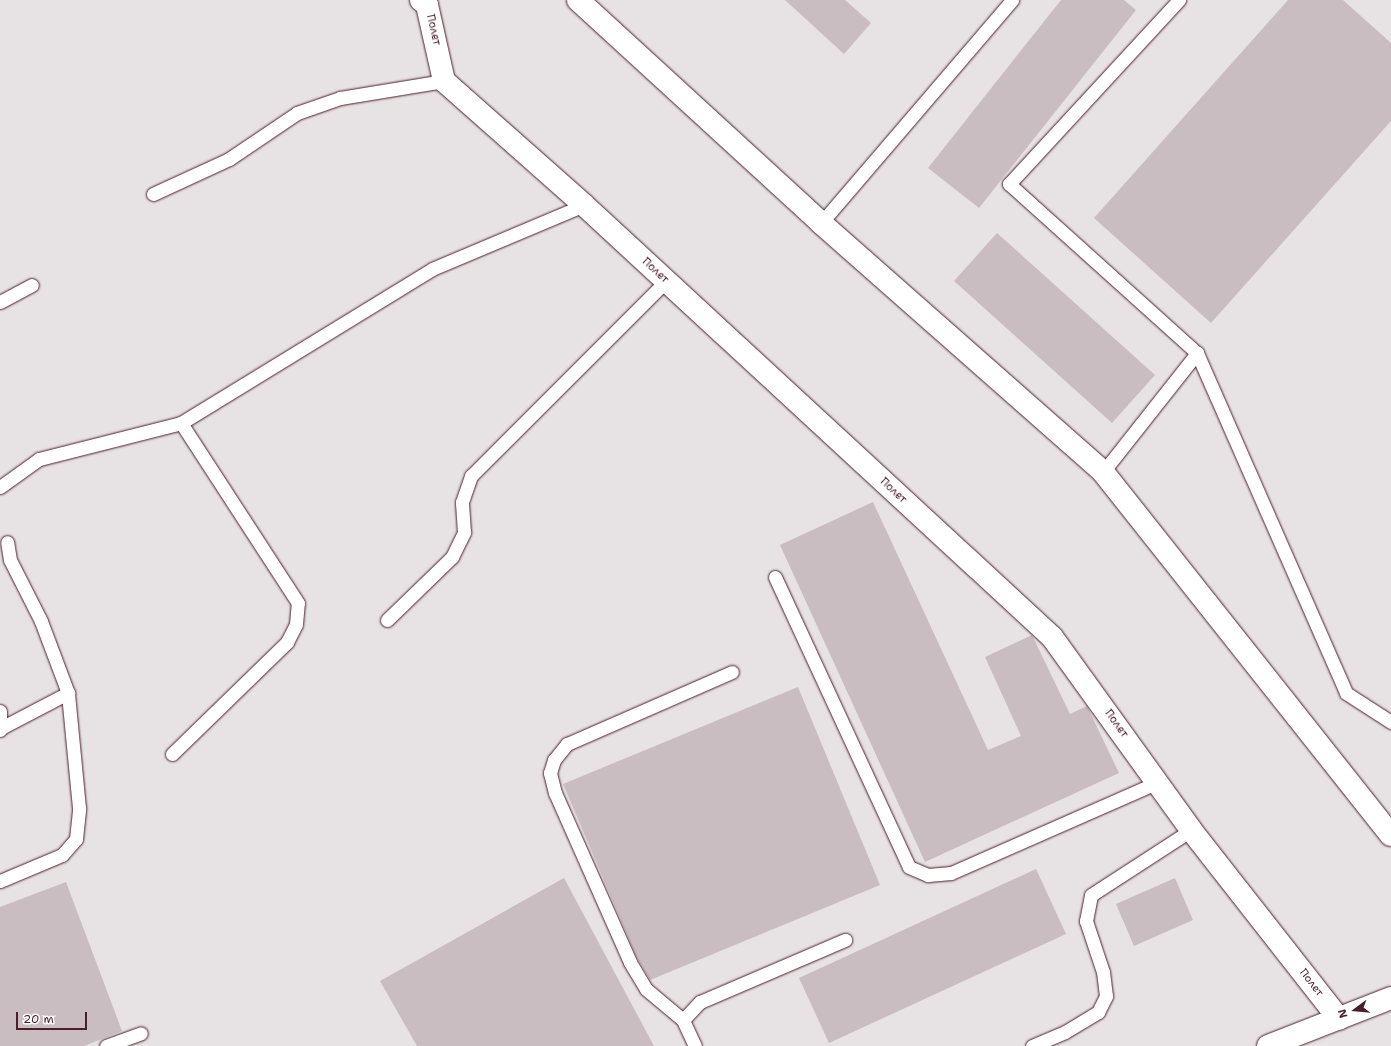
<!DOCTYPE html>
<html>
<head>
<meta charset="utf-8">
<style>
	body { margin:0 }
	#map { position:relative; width:1391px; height:1046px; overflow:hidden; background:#f4f2f2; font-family:"Shantell Sans",sans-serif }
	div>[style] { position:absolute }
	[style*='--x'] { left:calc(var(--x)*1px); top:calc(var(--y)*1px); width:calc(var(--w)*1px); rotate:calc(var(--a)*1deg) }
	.built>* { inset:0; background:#e7e2e3 }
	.building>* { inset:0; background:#cabdc1 }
	.roads { filter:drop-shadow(0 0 1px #4a1f2b) drop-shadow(0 0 1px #4a1f2b) }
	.lane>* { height:13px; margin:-6.5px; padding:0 6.5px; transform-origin:6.5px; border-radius:6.5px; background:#fff }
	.street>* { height:22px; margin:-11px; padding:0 11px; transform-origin:11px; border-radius:11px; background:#fff }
	.primary>* { height:22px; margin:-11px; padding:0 11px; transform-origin:11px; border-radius:11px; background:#fff }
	span { translate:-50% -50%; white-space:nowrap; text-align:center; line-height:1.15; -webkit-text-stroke:3.5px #fff; paint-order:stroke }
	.street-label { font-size:11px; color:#4a1f2b }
	.north { position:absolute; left:1335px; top:990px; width:40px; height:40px; -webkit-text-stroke:3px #fff; paint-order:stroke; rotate:254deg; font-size:11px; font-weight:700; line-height:16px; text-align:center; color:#4a1f2b }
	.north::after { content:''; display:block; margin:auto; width:14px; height:18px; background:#4a1f2b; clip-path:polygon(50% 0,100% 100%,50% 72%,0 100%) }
	.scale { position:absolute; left:16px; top:1012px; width:71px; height:18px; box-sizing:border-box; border:2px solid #4a1f2b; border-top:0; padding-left:5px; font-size:12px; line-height:14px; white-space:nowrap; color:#4a1f2b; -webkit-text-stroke:3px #fff; paint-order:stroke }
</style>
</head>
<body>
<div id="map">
	<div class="built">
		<i style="clip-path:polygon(0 0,1391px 0,1391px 1046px,0 1046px)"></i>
	</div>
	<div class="building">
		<i style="clip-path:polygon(785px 0,845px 0,871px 23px,844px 54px)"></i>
		<i style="clip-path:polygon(1061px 0,1124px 0,1136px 10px,979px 208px,928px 168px)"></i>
		<i style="clip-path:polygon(1288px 0,1343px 0,1391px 43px,1391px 121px,1211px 323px,1094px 218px)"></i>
		<i style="clip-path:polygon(997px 233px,1155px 375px,1112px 423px,954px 281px)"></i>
		<i style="clip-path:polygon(873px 502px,988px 750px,1021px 736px,985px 657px,1032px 635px,1070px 714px,1087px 706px,1119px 773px,925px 862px,780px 545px)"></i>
		<i style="clip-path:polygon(798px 687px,880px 885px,650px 980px,637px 958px,563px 784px)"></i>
		<i style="clip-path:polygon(1036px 869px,1066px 934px,829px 1043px,799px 978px)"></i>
		<i style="clip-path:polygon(564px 878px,654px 1046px,417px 1046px,380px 981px)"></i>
		<i style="clip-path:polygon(1175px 878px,1193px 920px,1134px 946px,1116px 904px)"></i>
		<i style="clip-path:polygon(66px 882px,122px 1031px,84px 1046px,0 1046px,0 907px)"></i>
	</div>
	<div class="roads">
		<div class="lane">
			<i style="--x:153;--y:194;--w:84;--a:-24.7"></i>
			<i style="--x:229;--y:159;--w:82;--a:-34.1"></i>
			<i style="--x:297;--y:113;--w:46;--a:-19.2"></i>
			<i style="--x:340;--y:98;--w:105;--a:-9.3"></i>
			<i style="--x:821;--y:223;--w:294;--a:-49.4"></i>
			<i style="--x:0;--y:302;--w:36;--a:-28"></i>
			<i style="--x:1197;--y:353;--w:371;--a:66.3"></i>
			<i style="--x:1346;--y:693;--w:54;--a:32.8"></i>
			<i style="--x:1103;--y:472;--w:152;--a:-51.7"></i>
			<i style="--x:1197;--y:353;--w:253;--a:-138"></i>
			<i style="--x:1009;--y:184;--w:251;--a:-47.3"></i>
			<i style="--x:0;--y:487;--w:48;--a:-35.7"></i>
			<i style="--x:39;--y:459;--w:146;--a:-14.2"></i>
			<i style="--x:181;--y:423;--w:294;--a:-31.5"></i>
			<i style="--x:432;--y:269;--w:165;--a:-22.8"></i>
			<i style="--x:775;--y:577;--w:319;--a:65.2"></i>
			<i style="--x:909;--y:867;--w:21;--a:23"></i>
			<i style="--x:928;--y:875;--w:23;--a:-5"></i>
			<i style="--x:951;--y:873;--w:226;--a:-23.7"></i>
			<i style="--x:387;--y:620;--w:91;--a:-44.1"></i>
			<i style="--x:452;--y:557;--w:28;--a:-64"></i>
			<i style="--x:464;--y:532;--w:30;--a:-94"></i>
			<i style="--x:462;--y:502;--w:28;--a:-71"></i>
			<i style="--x:471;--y:476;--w:276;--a:-45"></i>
			<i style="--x:0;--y:711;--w:19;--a:90"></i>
			<i style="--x:1;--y:728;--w:76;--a:-27.6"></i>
			<i style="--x:172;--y:754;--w:161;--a:-44.2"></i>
			<i style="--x:287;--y:642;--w:20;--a:-63"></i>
			<i style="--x:296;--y:624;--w:21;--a:-85"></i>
			<i style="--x:298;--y:603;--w:215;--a:-123"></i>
			<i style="--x:0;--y:881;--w:67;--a:-22.8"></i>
			<i style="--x:62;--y:855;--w:21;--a:-49"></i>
			<i style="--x:76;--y:839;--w:31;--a:-84"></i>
			<i style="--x:79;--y:808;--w:116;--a:-95.5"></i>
			<i style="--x:68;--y:693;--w:77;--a:-110.6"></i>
			<i style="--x:41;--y:621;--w:68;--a:-116.9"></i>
			<i style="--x:10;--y:560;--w:18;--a:-99"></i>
			<i style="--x:683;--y:1020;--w:48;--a:-140"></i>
			<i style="--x:646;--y:989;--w:31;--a:-121"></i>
			<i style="--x:630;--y:962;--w:185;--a:-113.9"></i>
			<i style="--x:555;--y:793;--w:21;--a:-104"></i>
			<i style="--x:550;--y:773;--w:14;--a:-73"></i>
			<i style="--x:554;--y:760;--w:21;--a:-51"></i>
			<i style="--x:567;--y:744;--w:180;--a:-23.6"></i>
			<i style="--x:106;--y:1046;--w:37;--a:-20"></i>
			<i style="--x:695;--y:1046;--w:29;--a:-115"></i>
			<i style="--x:683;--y:1020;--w:25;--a:-47"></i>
			<i style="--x:700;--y:1002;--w:158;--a:-23.2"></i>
			<i style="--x:1032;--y:1046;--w:36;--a:-23"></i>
			<i style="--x:1065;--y:1032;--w:39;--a:-31"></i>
			<i style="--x:1098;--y:1012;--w:18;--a:-63"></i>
			<i style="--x:1106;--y:996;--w:24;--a:-97"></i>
			<i style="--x:1103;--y:972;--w:54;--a:-108.4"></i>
			<i style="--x:1086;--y:921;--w:26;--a:-79"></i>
			<i style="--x:1091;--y:895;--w:119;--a:-33"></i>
		</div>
		<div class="street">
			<i style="--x:421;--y:0;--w:8;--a:40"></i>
			<i style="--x:427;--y:5;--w:78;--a:77.4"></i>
			<i style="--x:444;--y:81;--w:187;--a:41.5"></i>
			<i style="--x:584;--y:205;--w:637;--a:42.71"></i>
			<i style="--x:1052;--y:637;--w:238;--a:54.2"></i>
			<i style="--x:1191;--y:830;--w:240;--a:51.9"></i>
			<i style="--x:578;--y:0;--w:330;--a:42.5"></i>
			<i style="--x:821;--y:223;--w:376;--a:41.4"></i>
			<i style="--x:1103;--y:472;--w:463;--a:51.6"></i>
		</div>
		<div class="primary">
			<i style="--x:1268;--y:1046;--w:132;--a:-21.3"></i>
		</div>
	</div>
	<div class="street-label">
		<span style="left:433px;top:30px;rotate:77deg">Полет</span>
		<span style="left:655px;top:271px;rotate:43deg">Полет</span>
		<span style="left:893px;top:491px;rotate:43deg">Полет</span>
		<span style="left:1116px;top:724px;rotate:54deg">Полет</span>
		<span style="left:1311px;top:983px;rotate:52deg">Полет</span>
	</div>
	<div class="north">N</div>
	<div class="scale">20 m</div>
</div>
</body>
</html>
